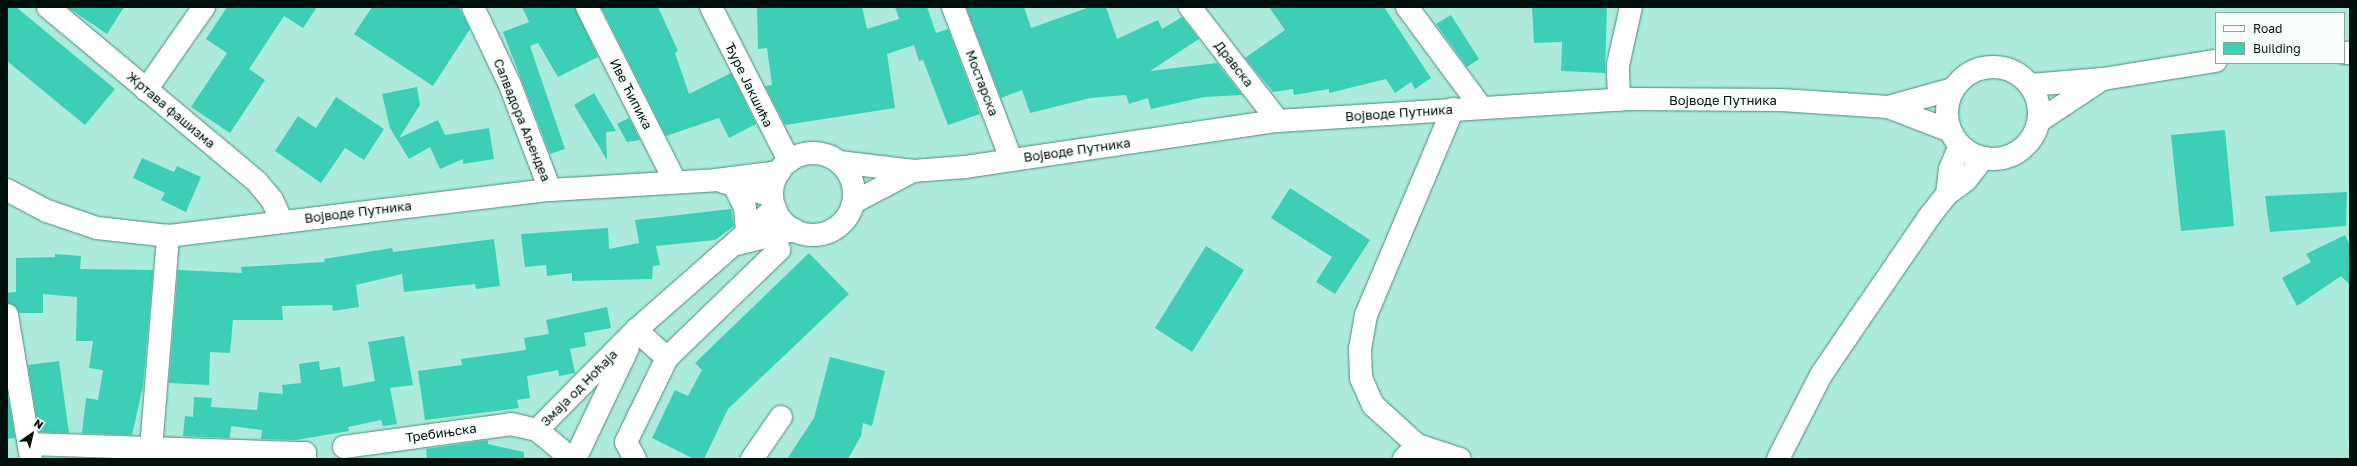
<!DOCTYPE html>
<html>
<head>
<meta charset="utf-8">
<style>
	body { margin:0 }
	#map { position:relative; width:2357px; height:466px; overflow:hidden; background:#aceadc; font-family:"Golos Text",sans-serif }
	div>[style] { position:absolute }
	[style*='--x'] { left:calc(var(--x)*1px); top:calc(var(--y)*1px); width:calc(var(--w)*1px); rotate:calc(var(--a)*1deg) }
	.building>* { inset:0; background:#3dcfb6 }
	.roads { filter:drop-shadow(0 0 1px #4e8a7d) drop-shadow(0 0 1px #4e8a7d) }
	.minor>* { height:22px; margin:-11px; padding:0 11px; transform-origin:11px; border-radius:11px; background:#fff }
	.minor>.ring { margin:-11px; padding:0; box-sizing:content-box; background:none; border:22px solid #fff; border-radius:50% }
	span { translate:-50% -50%; white-space:nowrap; text-align:center; line-height:1.15; -webkit-text-stroke:3px #f8fefc; paint-order:stroke }
	.street-label { font-size:13px; color:#00100c }
	.frame { position:absolute; inset:0; border:8px solid #00100c; pointer-events:none }
	.legend { position:absolute; left:2215px; top:12px; width:130px; height:52px; box-sizing:border-box; background:#f8fefc; border:1px solid #959f9c; margin:0; padding:5px 7px; list-style:none; font-size:12px; color:#00100c }
	.legend li { display:flex; align-items:center; gap:8px; height:20px }
	.legend b { width:20px; border:1px solid #959f9c }
	.north { position:absolute; left:12px; top:414px; width:40px; height:40px; -webkit-text-stroke:3px #f8fefc; paint-order:stroke; rotate:34deg; font-size:11px; font-weight:700; line-height:16px; text-align:center; color:#00100c }
	.north::after { content:''; display:block; margin:auto; width:14px; height:18px; background:#00100c; clip-path:polygon(50% 0,100% 100%,50% 72%,0 100%) }
</style>
</head>
<body>
<div id="map">
	<div class="building">
		<i style="clip-path:polygon(7px 7px,16px 7px,115px 89px,85px 125px,7px 61px)"></i>
		<i style="clip-path:polygon(67px 7px,124px 7px,107px 34px)"></i>
		<i style="clip-path:polygon(227px 7px,317px 7px,303px 28px,284px 16px,249px 69px,265px 80px,230px 133px,191px 107px,227px 53px,206px 39px)"></i>
		<i style="clip-path:polygon(372px 7px,459px 7px,470px 29px,433px 86px,354px 34px)"></i>
		<i style="clip-path:polygon(522px 7px,575px 7px,598px 57px,558px 77px,538px 43px,530px 46px,565px 149px,550px 154px,503px 32px,529px 22px)"></i>
		<i style="clip-path:polygon(601px 7px,658px 7px,678px 51px,675px 53px,689px 94px,731px 73px,756px 124px,729px 138px,719px 118px,666px 136px)"></i>
		<i style="clip-path:polygon(757px 7px,862px 7px,867px 29px,899px 19px,895px 7px,927px 7px,936px 33px,948px 29px,980px 114px,948px 125px,923px 60px,919px 61px,914px 45px,887px 54px,895px 108px,785px 125px,765px 86px,772px 85px,767px 48px,758px 49px)"></i>
		<i style="clip-path:polygon(966px 7px,1024px 7px,1031px 28px,1090px 7px,1106px 7px,1117px 39px,1158px 20px,1162px 29px,1182px 17px,1199px 39px,1150px 71px,1217px 63px,1242px 95px,1204px 97px,1151px 109px,1148px 98px,1129px 104px,1126px 95px,1090px 98px,1030px 113px,1022px 90px,1001px 98px)"></i>
		<i style="clip-path:polygon(1269px 7px,1384px 7px,1431px 78px,1415px 89px,1411px 82px,1395px 93px,1386px 79px,1329px 93px,1329px 89px,1294px 95px,1293px 89px,1273px 92px,1245px 58px,1285px 30px)"></i>
		<i style="clip-path:polygon(1532px 7px,1607px 7px,1605px 73px,1561px 71px,1562px 42px,1534px 43px)"></i>
		<i style="clip-path:polygon(1451px 15px,1479px 59px,1467px 67px,1436px 24px)"></i>
		<i style="clip-path:polygon(417px 87px,420px 105px,399px 138px,438px 120px,445px 135px,489px 128px,494px 159px,463px 164px,463px 159px,440px 169px,430px 147px,409px 159px,390px 128px,382px 94px)"></i>
		<i style="clip-path:polygon(594px 93px,616px 131px,606px 132px,607px 160px,574px 105px)"></i>
		<i style="clip-path:polygon(336px 97px,384px 129px,364px 160px,345px 148px,321px 183px,275px 151px,298px 116px,316px 128px)"></i>
		<i style="clip-path:polygon(629px 118px,640px 140px,627px 142px,617px 124px)"></i>
		<i style="clip-path:polygon(2225px 130px,2234px 226px,2181px 231px,2171px 135px)"></i>
		<i style="clip-path:polygon(142px 158px,174px 172px,177px 166px,201px 177px,186px 212px,161px 200px,165px 193px,133px 178px)"></i>
		<i style="clip-path:polygon(1290px 188px,1370px 240px,1335px 294px,1316px 282px,1332px 257px,1271px 218px)"></i>
		<i style="clip-path:polygon(2347px 192px,2346px 226px,2270px 232px,2265px 196px)"></i>
		<i style="clip-path:polygon(731px 209px,734px 226px,715px 240px,656px 246px,660px 265px,653px 266px,652px 279px,572px 281px,572px 273px,547px 276px,546px 265px,525px 267px,521px 234px,608px 228px,609px 249px,639px 243px,635px 220px)"></i>
		<i style="clip-path:polygon(2345px 235px,2350px 245px,2350px 285px,2341px 276px,2297px 306px,2282px 278px,2311px 262px,2306px 254px)"></i>
		<i style="clip-path:polygon(494px 239px,500px 286px,476px 289px,475px 284px,404px 292px,402px 274px,356px 285px,359px 307px,333px 311px,332px 305px,282px 306px,283px 320px,233px 320px,230px 353px,210px 352px,209px 385px,169px 383px,178px 270px,242px 273px,241px 267px,325px 262px,324px 259px,392px 248px,393px 252px)"></i>
		<i style="clip-path:polygon(1206px 246px,1244px 270px,1192px 352px,1155px 328px)"></i>
		<i style="clip-path:polygon(809px 253px,849px 294px,728px 409px,704px 459px,694px 459px,652px 438px,675px 390px,688px 396px,702px 370px,695px 363px)"></i>
		<i style="clip-path:polygon(55px 254px,81px 256px,80px 269px,153px 270px,143px 386px,132px 435px,82px 433px,86px 398px,98px 400px,103px 370px,89px 368px,93px 341px,76px 341px,77px 297px,43px 294px,43px 313px,19px 313px,16px 307px,7px 303px,7px 293px,16px 292px,16px 258px,55px 257px)"></i>
		<i style="clip-path:polygon(607px 307px,611px 328px,584px 333px,586px 346px,570px 349px,575px 373px,559px 376px,558px 370px,527px 376px,530px 398px,517px 400px,519px 408px,425px 420px,418px 371px,462px 365px,461px 359px,526px 350px,524px 338px,549px 334px,546px 320px)"></i>
		<i style="clip-path:polygon(404px 336px,413px 385px,390px 388px,397px 424px,383px 426px,381px 420px,348px 427px,349px 431px,296px 440px,261px 439px,262px 430px,231px 426px,230px 438px,183px 436px,185px 416px,193px 417px,194px 397px,212px 398px,211px 407px,257px 410px,259px 392px,283px 394px,282px 385px,301px 383px,299px 364px,319px 361px,320px 370px,340px 367px,343px 387px,375px 381px,368px 342px)"></i>
		<i style="clip-path:polygon(830px 357px,885px 371px,872px 426px,863px 423px,861px 436px,848px 459px,787px 459px,814px 418px)"></i>
		<i style="clip-path:polygon(59px 361px,69px 433px,39px 432px,28px 365px)"></i>
		<i style="clip-path:polygon(7px 391px,15px 438px,7px 439px)"></i>
		<i style="clip-path:polygon(488px 440px,488px 444px,524px 452px,524px 459px,427px 459px,426px 449px)"></i>
	</div>
	<div class="roads">
		<div class="minor">
			<i style="--x:48;--y:7;--w:273;--a:39.9"></i>
			<i style="--x:257;--y:182;--w:23;--a:50"></i>
			<i style="--x:272;--y:200;--w:23;--a:65"></i>
			<i style="--x:473;--y:7;--w:86;--a:64.6"></i>
			<i style="--x:510;--y:85;--w:112;--a:69.1"></i>
			<i style="--x:587;--y:7;--w:195;--a:63.2"></i>
			<i style="--x:711;--y:7;--w:173;--a:63.1"></i>
			<i style="--x:953;--y:7;--w:163;--a:69.1"></i>
			<i style="--x:1190;--y:7;--w:144;--a:52.3"></i>
			<i style="--x:1407;--y:7;--w:124;--a:53.5"></i>
			<i style="--x:2344;--y:53;--w:6;--a:0"></i>
			<i class="ring" style="left:1947px;top:67px;width:70px;height:70px"></i>
			<i style="--x:2030;--y:85;--w:73;--a:-4.7"></i>
			<i style="--x:2103;--y:79;--w:114;--a:-9.1"></i>
			<i style="--x:146;--y:90;--w:101;--a:-55.1"></i>
			<i style="--x:1619;--y:100;--w:35;--a:-92"></i>
			<i style="--x:1618;--y:65;--w:59;--a:-77.4"></i>
			<i style="--x:1888;--y:107;--w:67;--a:-15.5"></i>
			<i style="--x:1453;--y:109;--w:224;--a:112.9"></i>
			<i style="--x:1366;--y:315;--w:35;--a:100"></i>
			<i style="--x:1360;--y:349;--w:29;--a:88"></i>
			<i style="--x:1361;--y:378;--w:30;--a:66"></i>
			<i style="--x:1373;--y:405;--w:59;--a:42.3"></i>
			<i style="--x:1417;--y:445;--w:45;--a:18"></i>
			<i style="--x:2039;--y:121;--w:74;--a:-33.5"></i>
			<i class="ring" style="left:772px;top:153px;width:60px;height:60px"></i>
			<i style="--x:839;--y:162;--w:75;--a:6.9"></i>
			<i style="--x:913;--y:171;--w:52;--a:-4.4"></i>
			<i style="--x:965;--y:167;--w:316;--a:-8.4"></i>
			<i style="--x:1278;--y:121;--w:355;--a:-3.6"></i>
			<i style="--x:1632;--y:99;--w:149;--a:0.4"></i>
			<i style="--x:1781;--y:100;--w:107;--a:3.7"></i>
			<i style="--x:1888;--y:107;--w:67;--a:20.9"></i>
			<i style="--x:723;--y:182;--w:51;--a:15.9"></i>
			<i style="--x:734;--y:185;--w:25;--a:64"></i>
			<i style="--x:745;--y:208;--w:25;--a:85"></i>
			<i style="--x:7;--y:190;--w:45;--a:27.7"></i>
			<i style="--x:47;--y:211;--w:53;--a:18.8"></i>
			<i style="--x:97;--y:228;--w:71;--a:6.4"></i>
			<i style="--x:168;--y:236;--w:385;--a:-6.9"></i>
			<i style="--x:550;--y:190;--w:166;--a:-3.4"></i>
			<i style="--x:716;--y:180;--w:64;--a:-7.2"></i>
			<i style="--x:1947;--y:194;--w:25;--a:-83"></i>
			<i style="--x:1950;--y:169;--w:26;--a:-67"></i>
			<i style="--x:854;--y:202;--w:67;--a:-27.7"></i>
			<i style="--x:737;--y:244;--w:59;--a:-13.8"></i>
			<i style="--x:7;--y:315;--w:145;--a:80.5"></i>
			<i style="--x:636;--y:330;--w:42;--a:42.1"></i>
			<i style="--x:537;--y:430;--w:141;--a:-45.3"></i>
			<i style="--x:636;--y:330;--w:185;--a:-41.3"></i>
			<i style="--x:29;--y:444;--w:276;--a:1.9"></i>
			<i style="--x:305;--y:453;--w:6;--a:90"></i>
			<i style="--x:344;--y:447;--w:169;--a:-7.8"></i>
			<i style="--x:511;--y:424;--w:27;--a:13"></i>
			<i style="--x:537;--y:430;--w:45;--a:39.6"></i>
			<i style="--x:151;--y:449;--w:214;--a:-85.4"></i>
			<i style="--x:575;--y:459;--w:123;--a:-64.5"></i>
			<i style="--x:635;--y:459;--w:19;--a:-118"></i>
			<i style="--x:626;--y:442;--w:93;--a:-64"></i>
			<i style="--x:667;--y:358;--w:156;--a:-44"></i>
			<i style="--x:752;--y:459;--w:51;--a:-55.4"></i>
			<i style="--x:1404;--y:459;--w:19;--a:-47"></i>
			<i style="--x:1778;--y:459;--w:94;--a:-62.9"></i>
			<i style="--x:1821;--y:375;--w:68;--a:-55.8"></i>
			<i style="--x:1859;--y:319;--w:124;--a:-55.5"></i>
			<i style="--x:1929;--y:217;--w:29;--a:-52"></i>
			<i style="--x:1947;--y:194;--w:24;--a:-36"></i>
			<i style="--x:1966;--y:180;--w:28;--a:-52"></i>
		</div>
	</div>
	<div class="street-label">
		<span style="left:1234px;top:64px;rotate:52deg">Дравска</span>
		<span style="left:982px;top:83px;rotate:69deg">Мостарска</span>
		<span style="left:749px;top:85px;rotate:64deg">Ђуре Јакшића</span>
		<span style="left:631px;top:94px;rotate:63deg">Иве Ћипика</span>
		<span style="left:1723px;top:100px">Војводе Путника</span>
		<span style="left:171px;top:110px;rotate:40deg">Жртава фашизма</span>
		<span style="left:1399px;top:113px;rotate:-4deg">Војводе Путника</span>
		<span style="left:522px;top:120px;rotate:68deg">Салвадора Аљендеа</span>
		<span style="left:1077px;top:150px;rotate:-8deg">Војводе Путника</span>
		<span style="left:358px;top:212px;rotate:-7deg">Војводе Путника</span>
		<span style="left:579px;top:388px;rotate:-45deg">Змаја од Ноћаја</span>
		<span style="left:441px;top:433px;rotate:-8deg">Требињска</span>
	</div>
	<div class="frame"></div>
	<ul class="legend">
	<li><b style="height:5px;background:#fff"></b>Road</li>
	<li><b style="height:11px;background:#3dcfb6"></b>Building</li>
	</ul>
	<div class="north">N</div>
</div>
</body>
</html>
